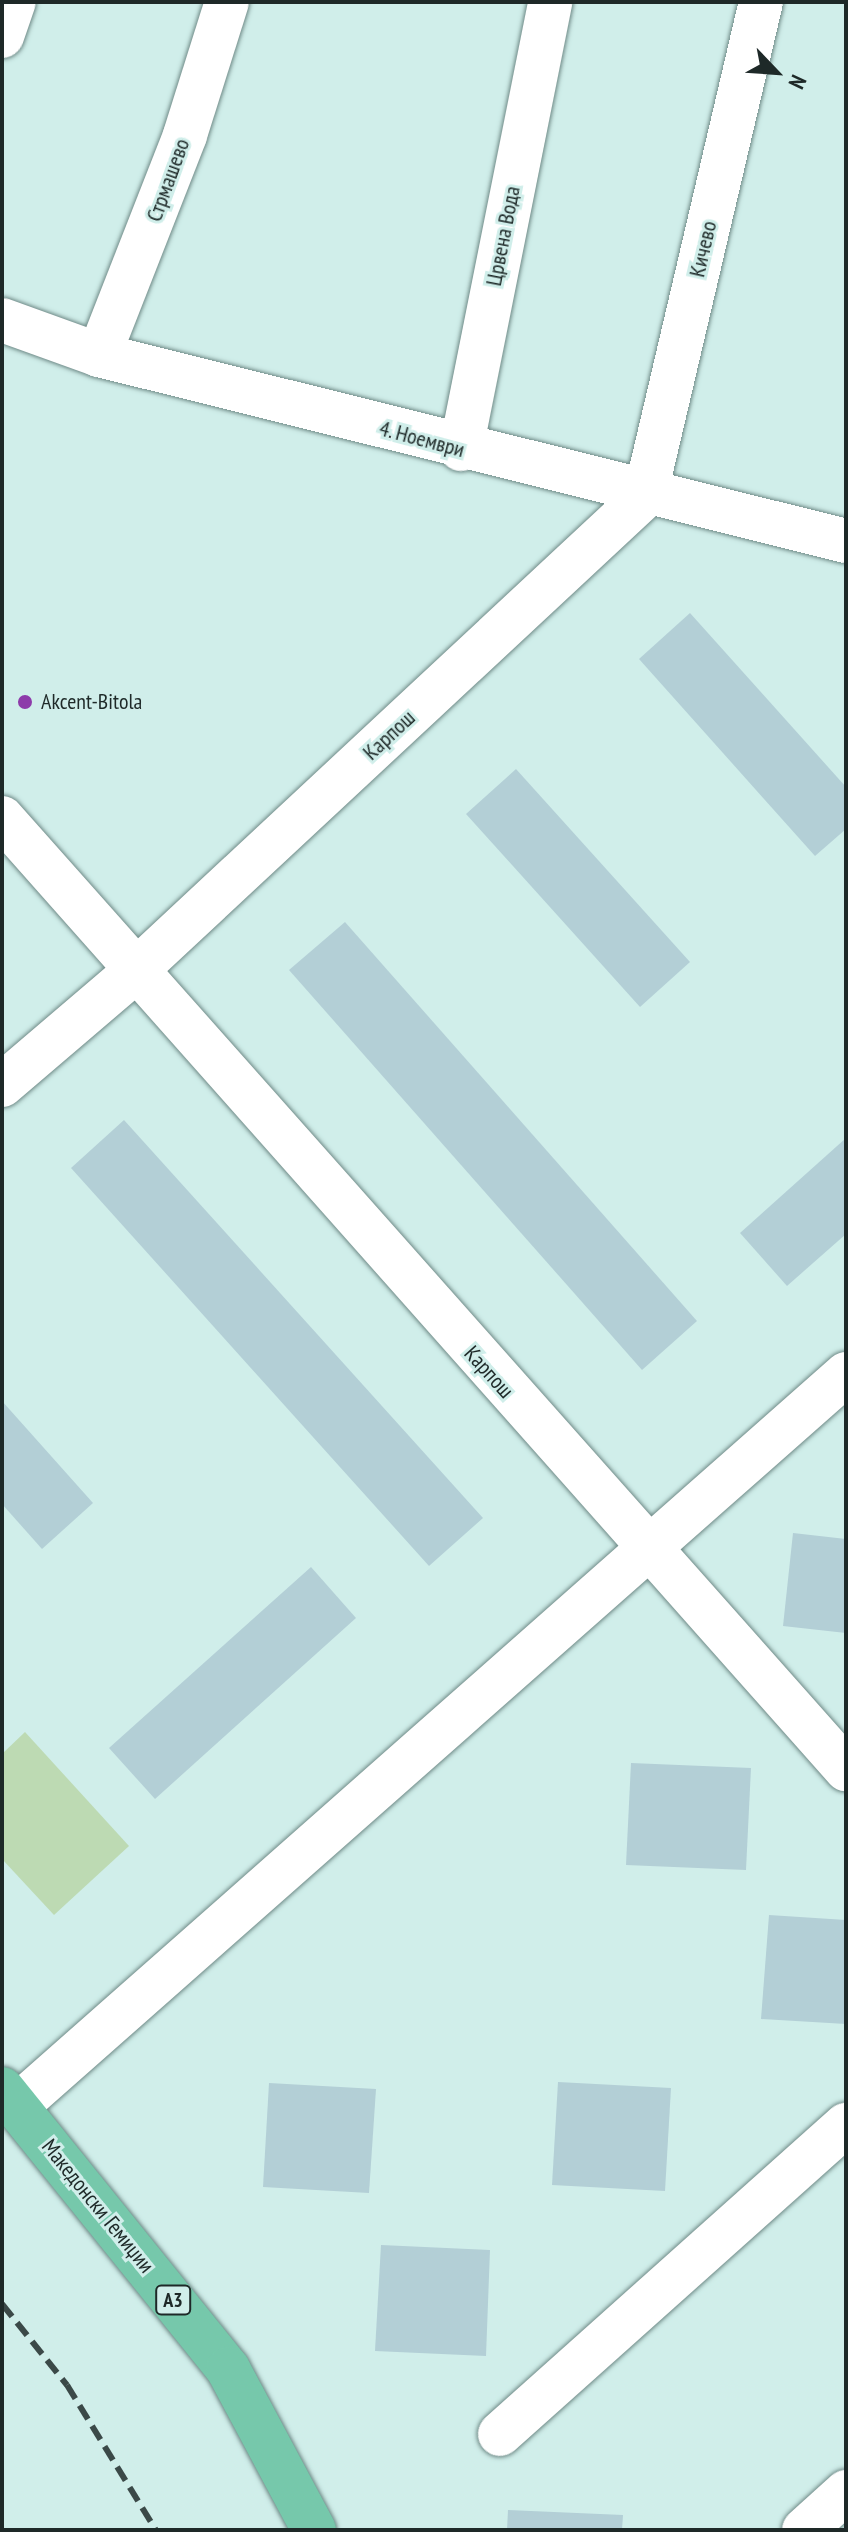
<!DOCTYPE html>
<html>
<head>
<meta charset="utf-8">
<style>
	body { margin:0 }
	#map { position:relative; width:848px; height:2532px; overflow:hidden; background:#d0eeea; font-family:"PT Sans Narrow",sans-serif }
	div>[style] { position:absolute }
	[style*='--x'] { left:calc(var(--x)*1px); top:calc(var(--y)*1px); width:calc(var(--w)*1px); rotate:calc(var(--a)*1deg) }
	.green>* { inset:0; background:#bddab3 }
	.building>* { inset:0; background:#b3cfd6 }
	.roads { filter:drop-shadow(0 0 2px #6f8a87) drop-shadow(0 0 2px #6f8a87) }
	.minor>* { height:44px; margin:-22px; padding:0 22px; transform-origin:22px; border-radius:22px; background:#fff }
	.major>* { height:44px; margin:-22px; padding:0 22px; transform-origin:22px; border-radius:22px; background:#76c8ab }
	.rail>* { height:6px; margin-top:-3px; transform-origin:0; background:repeating-linear-gradient(90deg,#3b4948 0 16px,transparent 0 24px) }
	.dots>* { width:22px; height:22px; translate:-50% -50%; box-sizing:border-box; border:4px solid #d0eeea; border-radius:50% }
	span { translate:-50% -50%; white-space:nowrap; text-align:center; line-height:1.15; -webkit-text-stroke:6px #d0eeea; paint-order:stroke }
	.shield-label span { padding:2px 6px; background:#d0eeea; border:2px solid; border-radius:6px; -webkit-text-stroke-width:0 }
	.shield-label { font-size:20px; color:#1e2928; font-weight:700 }
	.street-label { font-size:22px; color:#1e2928 }
	.poi-label { font-size:22px; color:#1e2928 }
	.left { translate:0 -50%; text-align:left }
	.frame { position:absolute; inset:0; border:4px solid #1e2928; pointer-events:none }
	.north { position:absolute; left:736px; top:32px; width:80px; height:80px; -webkit-text-stroke:6px #d0eeea; paint-order:stroke; rotate:115deg; font-size:22px; font-weight:700; line-height:32px; text-align:center; color:#1e2928 }
	.north::after { content:''; display:block; margin:auto; width:28px; height:36px; background:#1e2928; clip-path:polygon(50% 0,100% 100%,50% 72%,0 100%) }
</style>
</head>
<body>
<div id="map">
	<div class="green">
		<i style="clip-path:polygon(25px 1732px,129px 1846px,54px 1915px,2px 1859px,2px 1754px)"></i>
	</div>
	<div class="building">
		<i style="clip-path:polygon(690px 613px,846px 787px,846px 829px,815px 856px,639px 659px)"></i>
		<i style="clip-path:polygon(516px 769px,690px 962px,640px 1007px,466px 814px)"></i>
		<i style="clip-path:polygon(345px 922px,697px 1321px,642px 1370px,289px 970px)"></i>
		<i style="clip-path:polygon(124px 1120px,483px 1518px,429px 1566px,71px 1168px)"></i>
		<i style="clip-path:polygon(846px 1138px,846px 1234px,787px 1286px,740px 1233px)"></i>
		<i style="clip-path:polygon(2px 1401px,93px 1503px,42px 1549px,2px 1504px)"></i>
		<i style="clip-path:polygon(793px 1533px,846px 1539px,846px 1633px,783px 1626px)"></i>
		<i style="clip-path:polygon(311px 1567px,356px 1618px,155px 1799px,109px 1748px)"></i>
		<i style="clip-path:polygon(631px 1763px,751px 1768px,746px 1870px,626px 1865px)"></i>
		<i style="clip-path:polygon(769px 1915px,846px 1920px,846px 2024px,761px 2019px)"></i>
		<i style="clip-path:polygon(558px 2082px,671px 2088px,665px 2191px,552px 2185px)"></i>
		<i style="clip-path:polygon(269px 2083px,376px 2089px,369px 2193px,263px 2187px)"></i>
		<i style="clip-path:polygon(381px 2245px,490px 2250px,486px 2356px,375px 2351px)"></i>
		<i style="clip-path:polygon(508px 2510px,623px 2515px,622px 2530px,507px 2530px)"></i>
	</div>
	<div class="roads">
		<div class="minor">
			<i style="--x:2;--y:36;--w:36;--a:-71"></i>
			<i style="--x:2;--y:320;--w:103;--a:19.8"></i>
			<i style="--x:99;--y:355;--w:770;--a:13.98"></i>
			<i style="--x:99;--y:355;--w:236;--a:-68.6"></i>
			<i style="--x:185;--y:135;--w:139;--a:-72.5"></i>
			<i style="--x:461;--y:449;--w:456;--a:-78.7"></i>
			<i style="--x:2;--y:818;--w:1272;--a:48.41"></i>
			<i style="--x:2;--y:1085;--w:172;--a:-40.5"></i>
			<i style="--x:133;--y:973;--w:700;--a:-42.97"></i>
			<i style="--x:645;--y:496;--w:507;--a:-76.79"></i>
			<i style="--x:17;--y:2106;--w:1106;--a:-41.44"></i>
			<i style="--x:500;--y:2434;--w:464;--a:-41.8"></i>
			<i style="--x:804;--y:2530;--w:57;--a:-42.1"></i>
		</div>
		<div class="major">
			<i style="--x:2;--y:2089;--w:360;--a:51.1"></i>
			<i style="--x:228;--y:2369;--w:183;--a:61.9"></i>
		</div>
	</div>
	<div class="rail">
		<i style="--x:2;--y:2304;--w:104;--a:51.3"></i>
		<i style="--x:67;--y:2385;--w:170;--a:58.5"></i>
	</div>
	<div class="dots">
		<i style="left:25px;top:702px;background:#8d3baa"></i>
	</div>
	<div class="shield-label">
		<span style="left:173px;top:2300px">A3</span>
	</div>
	<div class="street-label">
		<span style="left:168px;top:180px;rotate:-70deg">Стрмашево</span>
		<span style="left:503px;top:236px;rotate:-79deg">Црвена Вода</span>
		<span style="left:703px;top:249px;rotate:-77deg">Кичево</span>
		<span style="left:422px;top:439px;rotate:15deg">4. Ноември</span>
		<span style="left:389px;top:735px;rotate:-43deg">Карпош</span>
		<span style="left:489px;top:1372px;rotate:48deg">Карпош</span>
		<span style="left:98px;top:2206px;rotate:51deg">Македонски Гемиџии</span>
	</div>
	<div class="poi-label">
		<span class="left" style="left:41px;top:702px">Akcent-Bitola</span>
	</div>
	<div class="frame"></div>
	<div class="north">N</div>
</div>
</body>
</html>
